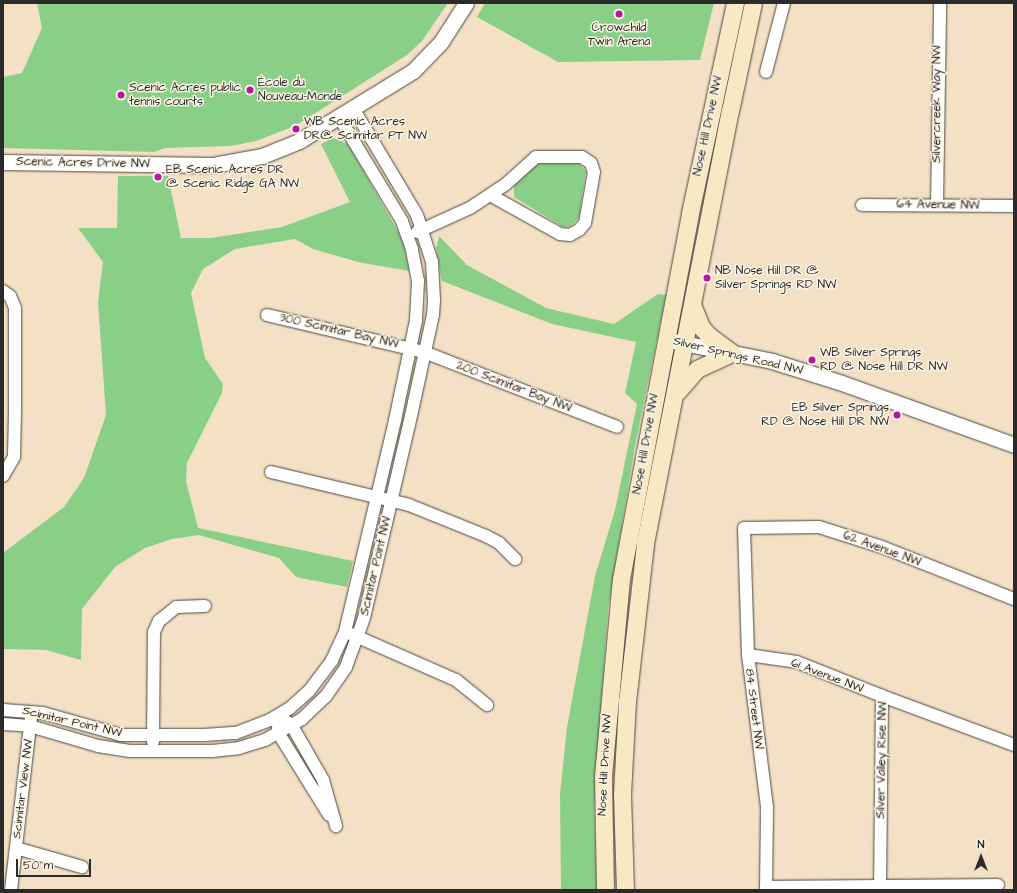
<!DOCTYPE html>
<html>
<head>
<meta charset="utf-8">
<style>
	body { margin:0 }
	#map { position:relative; width:1017px; height:893px; overflow:hidden; background:#f4e1c5; font-family:"Architects Daughter",sans-serif }
	div>[style] { position:absolute }
	[style*='--x'] { left:calc(var(--x)*1px); top:calc(var(--y)*1px); width:calc(var(--w)*1px); rotate:calc(var(--a)*1deg) }
	.green>* { inset:0; background:#8acf88 }
	.roads { filter:drop-shadow(0 0 1px #494642) drop-shadow(0 0 1px #494642) }
	.minor>* { height:12px; margin:-6px; padding:0 6px; transform-origin:6px; border-radius:6px; background:#fff }
	.tertiary>* { height:15px; margin:-7.5px; padding:0 7.5px; transform-origin:7.5px; border-radius:7.5px; background:#fff }
	.secondary>* { height:17px; margin:-8.5px; padding:0 8.5px; transform-origin:8.5px; border-radius:8.5px; background:#f8e8c3 }
	.dots>* { width:11px; height:11px; translate:-50% -50%; box-sizing:border-box; border:2px solid #fcf5e5; border-radius:50% }
	span { translate:-50% -50%; white-space:nowrap; text-align:center; line-height:1.15; -webkit-text-stroke:3px #fcf5e5; paint-order:stroke }
	.poi-label { font-size:12px; color:#2b2b2b }
	.left { translate:0 -50%; text-align:left }
	.right { translate:-100% -50%; text-align:right }
	.street-label { font-size:12px; color:#2b2b2b }
	.frame { position:absolute; inset:0; border:4px solid #2b2b2b; pointer-events:none }
	.north { position:absolute; left:961px; top:837px; width:40px; height:40px; -webkit-text-stroke:3px #fcf5e5; paint-order:stroke; rotate:0deg; font-size:11px; font-weight:700; line-height:16px; text-align:center; color:#2b2b2b }
	.north::after { content:''; display:block; margin:auto; width:14px; height:18px; background:#2b2b2b; clip-path:polygon(50% 0,100% 100%,50% 72%,0 100%) }
	.scale { position:absolute; left:16px; top:859px; width:75px; height:18px; box-sizing:border-box; border:2px solid #2b2b2b; border-top:0; padding-left:5px; font-size:12px; line-height:14px; white-space:nowrap; color:#2b2b2b; -webkit-text-stroke:3px #fcf5e5; paint-order:stroke }
</style>
</head>
<body>
<div id="map">
	<div class="green">
		<i style="clip-path:polygon(37px 3px,448px 3px,422px 41px,407px 55px,295px 126px,256px 141px,230px 146px,165px 148px,154px 152px,3px 148px,3px 77px,22px 73px,42px 28px)"></i>
		<i style="clip-path:polygon(485px 3px,714px 3px,700px 60px,558px 62px,477px 17px)"></i>
		<i style="clip-path:polygon(333px 138px,348px 144px,403px 240px,409px 271px,358px 262px,313px 249px,295px 239px,235px 249px,203px 269px,191px 293px,205px 358px,223px 384px,222px 393px,187px 463px,186px 481px,198px 528px,353px 561px,347px 587px,296px 577px,279px 558px,199px 535px,172px 539px,145px 548px,115px 567px,82px 609px,81px 660px,46px 650px,3px 649px,3px 553px,64px 507px,84px 478px,106px 415px,98px 302px,103px 262px,78px 228px,117px 228px,118px 176px,168px 176px,181px 238px,211px 238px,282px 227px,350px 202px,321px 144px)"></i>
		<i style="clip-path:polygon(544px 162px,577px 162px,586px 171px,579px 217px,571px 226px,563px 227px,514px 197px,514px 186px,534px 166px)"></i>
		<i style="clip-path:polygon(439px 236px,467px 265px,546px 308px,614px 324px,658px 294px,666px 295px,635px 446px,608px 608px,594px 807px,597px 890px,561px 890px,560px 794px,567px 727px,595px 576px,615px 510px,637px 404px,625px 393px,636px 342px,552px 324px,442px 281px,436px 249px)"></i>
	</div>
	<div class="roads">
		<div class="minor">
			<i style="--x:766;--y:72;--w:71;--a:-75.4"></i>
			<i style="--x:862;--y:205;--w:152;--a:0.4"></i>
			<i style="--x:937;--y:205;--w:202;--a:-89.1"></i>
			<i style="--x:417;--y:232;--w:58;--a:-24.4"></i>
			<i style="--x:470;--y:208;--w:43;--a:-33.7"></i>
			<i style="--x:506;--y:184;--w:40;--a:-42"></i>
			<i style="--x:536;--y:157;--w:46;--a:0"></i>
			<i style="--x:582;--y:157;--w:11;--a:34"></i>
			<i style="--x:591;--y:163;--w:9;--a:72"></i>
			<i style="--x:594;--y:172;--w:52;--a:100"></i>
			<i style="--x:585;--y:223;--w:9;--a:131"></i>
			<i style="--x:579;--y:230;--w:10;--a:151"></i>
			<i style="--x:570;--y:235;--w:10;--a:-174"></i>
			<i style="--x:560;--y:234;--w:80;--a:-150.9"></i>
			<i style="--x:3;--y:291;--w:9;--a:36"></i>
			<i style="--x:10;--y:296;--w:13;--a:67"></i>
			<i style="--x:15;--y:308;--w:104;--a:90"></i>
			<i style="--x:15;--y:412;--w:45;--a:91.3"></i>
			<i style="--x:14;--y:457;--w:22;--a:120"></i>
			<i style="--x:267;--y:315;--w:161;--a:13.3"></i>
			<i style="--x:424;--y:352;--w:207;--a:21.2"></i>
			<i style="--x:271;--y:472;--w:142;--a:13.4"></i>
			<i style="--x:409;--y:505;--w:83;--a:21.9"></i>
			<i style="--x:486;--y:536;--w:15;--a:28"></i>
			<i style="--x:499;--y:543;--w:23;--a:45"></i>
			<i style="--x:351;--y:634;--w:115;--a:23.7"></i>
			<i style="--x:456;--y:680;--w:40;--a:39"></i>
			<i style="--x:748;--y:655;--w:49;--a:8.1"></i>
			<i style="--x:797;--y:662;--w:92;--a:21.8"></i>
			<i style="--x:3;--y:710;--w:40;--a:4.3"></i>
			<i style="--x:43;--y:713;--w:81;--a:15.8"></i>
			<i style="--x:121;--y:735;--w:83;--a:0"></i>
			<i style="--x:204;--y:735;--w:32;--a:-4"></i>
			<i style="--x:236;--y:733;--w:36;--a:-21"></i>
			<i style="--x:270;--y:720;--w:23;--a:-31"></i>
			<i style="--x:290;--y:708;--w:25;--a:-42"></i>
			<i style="--x:309;--y:691;--w:39;--a:-53"></i>
			<i style="--x:332;--y:660;--w:31;--a:-65"></i>
			<i style="--x:345;--y:632;--w:218;--a:-76.7"></i>
			<i style="--x:395;--y:420;--w:102;--a:-78.1"></i>
			<i style="--x:416;--y:320;--w:39;--a:-87"></i>
			<i style="--x:418;--y:281;--w:33;--a:-101"></i>
			<i style="--x:412;--y:249;--w:30;--a:-110"></i>
			<i style="--x:402;--y:221;--w:122;--a:-121.2"></i>
			<i style="--x:286;--y:721;--w:8;--a:40"></i>
			<i style="--x:292;--y:726;--w:62;--a:60.1"></i>
			<i style="--x:323;--y:780;--w:48;--a:74.2"></i>
			<i style="--x:3;--y:724;--w:27;--a:4"></i>
			<i style="--x:30;--y:726;--w:71;--a:16.4"></i>
			<i style="--x:98;--y:746;--w:32;--a:9"></i>
			<i style="--x:130;--y:751;--w:82;--a:0"></i>
			<i style="--x:212;--y:751;--w:27;--a:-6"></i>
			<i style="--x:239;--y:748;--w:27;--a:-17"></i>
			<i style="--x:265;--y:740;--w:43;--a:-29.6"></i>
			<i style="--x:302;--y:719;--w:33;--a:-44"></i>
			<i style="--x:326;--y:696;--w:35;--a:-55"></i>
			<i style="--x:346;--y:667;--w:52;--a:-69.8"></i>
			<i style="--x:364;--y:618;--w:198;--a:-76.9"></i>
			<i style="--x:409;--y:425;--w:113;--a:-77.7"></i>
			<i style="--x:433;--y:315;--w:15;--a:-86"></i>
			<i style="--x:434;--y:300;--w:38;--a:-93"></i>
			<i style="--x:432;--y:262;--w:49;--a:-107.7"></i>
			<i style="--x:417;--y:215;--w:125;--a:-120.9"></i>
			<i style="--x:278;--y:727;--w:7;--a:82"></i>
			<i style="--x:279;--y:734;--w:95;--a:58.3"></i>
			<i style="--x:153;--y:742;--w:110;--a:-89.5"></i>
			<i style="--x:154;--y:632;--w:12;--a:-66"></i>
			<i style="--x:159;--y:621;--w:22;--a:-39"></i>
			<i style="--x:176;--y:607;--w:29;--a:-2"></i>
			<i style="--x:16;--y:848;--w:69;--a:16.1"></i>
			<i style="--x:766;--y:887;--w:232;--a:-0.5"></i>
			<i style="--x:11;--y:890;--w:173;--a:-83.4"></i>
			<i style="--x:766;--y:890;--w:83;--a:-89.3"></i>
			<i style="--x:767;--y:807;--w:153;--a:-97.1"></i>
			<i style="--x:748;--y:655;--w:127;--a:-91.8"></i>
			<i style="--x:744;--y:528;--w:75;--a:-0.8"></i>
			<i style="--x:819;--y:527;--w:66;--a:17.6"></i>
			<i style="--x:882;--y:547;--w:142;--a:21.5"></i>
			<i style="--x:880;--y:890;--w:194;--a:-89.4"></i>
			<i style="--x:882;--y:696;--w:141;--a:20.4"></i>
		</div>
		<div class="tertiary">
			<i style="--x:3;--y:162;--w:210;--a:0.8"></i>
			<i style="--x:213;--y:165;--w:50;--a:-10.4"></i>
			<i style="--x:262;--y:156;--w:40;--a:-22"></i>
			<i style="--x:299;--y:141;--w:134;--a:-31.6"></i>
			<i style="--x:413;--y:71;--w:40;--a:-46"></i>
			<i style="--x:441;--y:42;--w:46;--a:-57.3"></i>
			<i style="--x:673;--y:341;--w:101;--a:11.4"></i>
			<i style="--x:772;--y:361;--w:73;--a:17.4"></i>
			<i style="--x:842;--y:383;--w:183;--a:19.8"></i>
		</div>
		<div class="secondary">
			<i style="--x:693;--y:307;--w:22;--a:68"></i>
			<i style="--x:701;--y:327;--w:12;--a:48"></i>
			<i style="--x:709;--y:336;--w:29;--a:36"></i>
			<i style="--x:677;--y:392;--w:30;--a:-49"></i>
			<i style="--x:697;--y:369;--w:38;--a:-25"></i>
			<i style="--x:605;--y:890;--w:114;--a:-91"></i>
			<i style="--x:603;--y:776;--w:198;--a:-84.8"></i>
			<i style="--x:621;--y:579;--w:372;--a:-79.3"></i>
			<i style="--x:690;--y:213;--w:215;--a:-77.9"></i>
			<i style="--x:625;--y:890;--w:96;--a:-91.8"></i>
			<i style="--x:622;--y:794;--w:92;--a:-86.9"></i>
			<i style="--x:627;--y:702;--w:160;--a:-83.5"></i>
			<i style="--x:645;--y:543;--w:440;--a:-78.9"></i>
			<i style="--x:730;--y:111;--w:110;--a:-78"></i>
		</div>
	</div>
	<div class="dots">
		<i style="left:619px;top:14px;background:#b5179e"></i>
		<i style="left:250px;top:90px;background:#b5179e"></i>
		<i style="left:121px;top:95px;background:#b5179e"></i>
		<i style="left:296px;top:129px;background:#b5179e"></i>
		<i style="left:158px;top:177px;background:#b5179e"></i>
		<i style="left:707px;top:278px;background:#b5179e"></i>
		<i style="left:812px;top:360px;background:#b5179e"></i>
		<i style="left:897px;top:415px;background:#b5179e"></i>
	</div>
	<div class="poi-label">
		<span style="left:619px;top:35px">Crowchild<br>Twin Arena</span>
		<span class="left" style="left:258px;top:90px">École du<br>Nouveau-Monde</span>
		<span class="left" style="left:129px;top:95px">Scenic Acres public<br>tennis courts</span>
		<span class="left" style="left:304px;top:129px">WB Scenic Acres<br>DR@ Scimitar PT NW</span>
		<span class="left" style="left:166px;top:177px">EB Scenic Acres DR<br>@ Scenic Ridge GA NW</span>
		<span class="left" style="left:715px;top:278px">NB Nose Hill DR @<br>Silver Springs RD NW</span>
		<span class="left" style="left:820px;top:360px">WB Silver Springs<br>RD @ Nose Hill DR NW</span>
		<span class="right" style="left:889px;top:415px">EB Silver Springs<br>RD @ Nose Hill DR NW</span>
	</div>
	<div class="street-label">
		<span style="left:937px;top:104px;rotate:-90deg">Silvercreek Way NW</span>
		<span style="left:708px;top:126px;rotate:-78deg">Nose Hill Drive NW</span>
		<span style="left:83px;top:163px;rotate:1deg">Scenic Acres Drive NW</span>
		<span style="left:938px;top:205px;rotate:1deg">64 Avenue NW</span>
		<span style="left:339px;top:331px;rotate:13deg">300 Scimitar Bay NW</span>
		<span style="left:738px;top:356px;rotate:13deg">Silver Springs Road NW</span>
		<span style="left:514px;top:387px;rotate:21deg">200 Scimitar Bay NW</span>
		<span style="left:646px;top:444px;rotate:-80deg">Nose Hill Drive NW</span>
		<span style="left:882px;top:549px;rotate:20deg">62 Avenue NW</span>
		<span style="left:376px;top:566px;rotate:-77deg">Scimitar Point NW</span>
		<span style="left:827px;top:676px;rotate:21deg">61 Avenue NW</span>
		<span style="left:754px;top:709px;rotate:83deg">84 Street NW</span>
		<span style="left:72px;top:722px;rotate:13deg">Scimitar Point NW</span>
		<span style="left:882px;top:760px;rotate:-89deg">Silver Valley Rise NW</span>
		<span style="left:605px;top:765px;rotate:-87deg">Nose Hill Drive NW</span>
		<span style="left:23px;top:789px;rotate:-83deg">Scimitar View NW</span>
	</div>
	<div class="frame"></div>
	<div class="north">N</div>
	<div class="scale">50 m</div>
</div>
</body>
</html>
